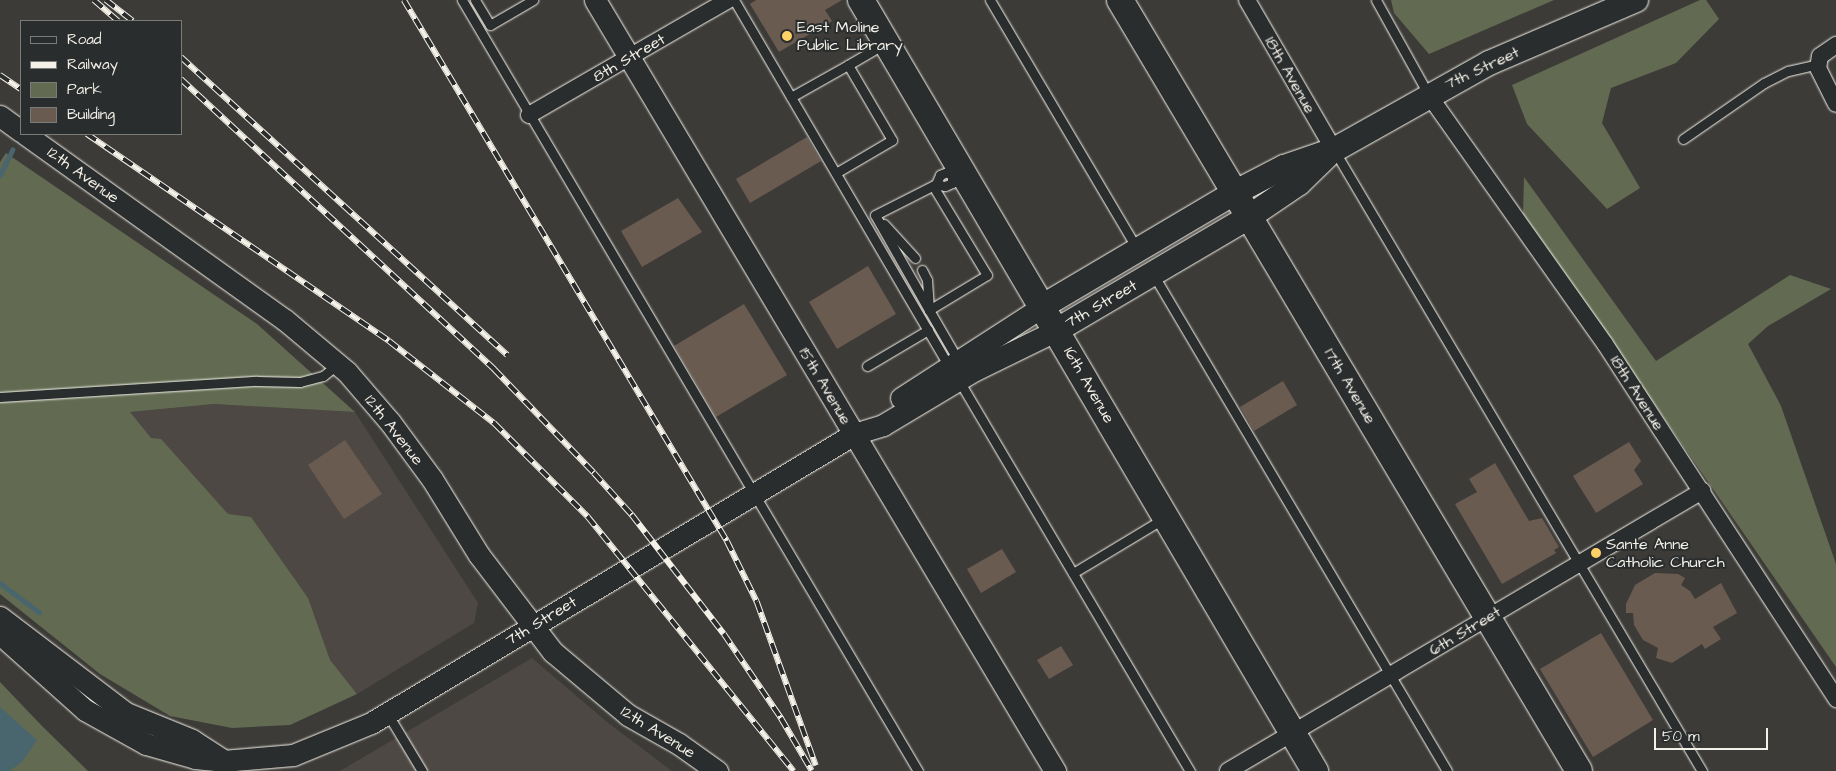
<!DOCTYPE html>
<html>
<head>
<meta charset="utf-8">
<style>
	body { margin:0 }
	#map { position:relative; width:1836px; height:771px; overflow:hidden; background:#3d3b38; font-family:"Architects Daughter",sans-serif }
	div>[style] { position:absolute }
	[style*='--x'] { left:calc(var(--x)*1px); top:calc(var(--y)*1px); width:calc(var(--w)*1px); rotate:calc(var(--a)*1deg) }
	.built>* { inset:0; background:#4d4843 }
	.green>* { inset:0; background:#626b51 }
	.water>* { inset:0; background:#49656d }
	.stream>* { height:4.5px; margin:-2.25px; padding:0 2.25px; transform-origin:2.25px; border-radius:2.25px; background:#49656d }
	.building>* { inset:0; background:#6a5b51 }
	.roads { filter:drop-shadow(0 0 1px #f4f1e8) drop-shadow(0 0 1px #f4f1e8) }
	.service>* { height:9px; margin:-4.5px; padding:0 4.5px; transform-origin:4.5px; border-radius:4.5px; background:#2a2d2e }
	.minor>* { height:16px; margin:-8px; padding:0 8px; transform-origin:8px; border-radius:8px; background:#2a2d2e }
	.tertiary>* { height:21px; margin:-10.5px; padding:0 10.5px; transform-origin:10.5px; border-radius:10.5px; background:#2a2d2e }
	.secondary>* { height:24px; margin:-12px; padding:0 12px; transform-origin:12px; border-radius:12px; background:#2a2d2e }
	.primary>* { height:26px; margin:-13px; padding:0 13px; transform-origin:13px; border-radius:13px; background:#2a2d2e }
	.rail>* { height:5.5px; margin-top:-2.75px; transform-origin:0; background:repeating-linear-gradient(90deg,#2a2d2e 0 11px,#f4f1e8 0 22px); box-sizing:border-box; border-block:1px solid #f4f1e8 }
	.dots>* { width:14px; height:14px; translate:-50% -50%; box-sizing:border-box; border:2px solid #2a2d2e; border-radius:50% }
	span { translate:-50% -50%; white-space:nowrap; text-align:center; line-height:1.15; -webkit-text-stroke:4px #2a2d2e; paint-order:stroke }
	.poi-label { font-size:16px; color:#f4f1e8 }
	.left { translate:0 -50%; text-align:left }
	.street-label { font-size:16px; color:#f4f1e8 }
	.legend { position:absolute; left:20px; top:20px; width:162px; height:115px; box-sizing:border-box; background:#2a2d2e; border:1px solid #7b7b78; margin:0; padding:6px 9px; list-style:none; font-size:15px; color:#f4f1e8 }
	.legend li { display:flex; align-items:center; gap:10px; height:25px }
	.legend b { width:25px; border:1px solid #7b7b78 }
	.scale { position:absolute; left:1654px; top:728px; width:114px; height:22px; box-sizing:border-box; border:2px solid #f4f1e8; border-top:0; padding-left:6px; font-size:15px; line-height:18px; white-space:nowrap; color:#f4f1e8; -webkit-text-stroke:4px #2a2d2e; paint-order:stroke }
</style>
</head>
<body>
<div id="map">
	<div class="built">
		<i style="clip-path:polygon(214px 404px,355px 412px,478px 603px,474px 623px,357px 694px,129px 412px)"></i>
		<i style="clip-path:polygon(532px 658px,607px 722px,672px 771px,340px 771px)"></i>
	</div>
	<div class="green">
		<i style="clip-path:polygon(1391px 0,1554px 0,1429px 54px,1394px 13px)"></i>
		<i style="clip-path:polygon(1700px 0,1706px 0,1719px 19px,1676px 63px,1611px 88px,1602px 123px,1640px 188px,1607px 209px,1527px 124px,1512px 85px)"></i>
		<i style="clip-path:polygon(6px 153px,257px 324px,355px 412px,214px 404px,130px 412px,151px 438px,161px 439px,228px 514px,251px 517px,308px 598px,330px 660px,357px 694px,290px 725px,232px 728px,170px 716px,100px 674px,0 594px,0 162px)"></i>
		<i style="clip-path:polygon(1524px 177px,1656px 361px,1790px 275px,1831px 289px,1768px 326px,1748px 344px,1781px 406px,1836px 564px,1836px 667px,1523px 214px)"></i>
		<i style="clip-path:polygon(0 682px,42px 726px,88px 771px,0 771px)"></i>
	</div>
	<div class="water">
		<i style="clip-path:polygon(0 707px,37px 740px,22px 762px,9px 771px,0 771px)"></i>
	</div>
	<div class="stream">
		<i style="--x:0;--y:175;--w:28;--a:-64"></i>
		<i style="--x:0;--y:583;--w:49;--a:36.6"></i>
	</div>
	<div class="building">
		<i style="clip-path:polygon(756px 0,842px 0,825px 10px,832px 21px,779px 52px,750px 4px)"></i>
		<i style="clip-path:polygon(807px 137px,821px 161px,750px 203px,736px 179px)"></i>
		<i style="clip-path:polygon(678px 198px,702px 232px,642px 267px,621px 231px)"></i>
		<i style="clip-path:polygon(868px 266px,896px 314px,837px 349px,809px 302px)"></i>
		<i style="clip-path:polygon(744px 304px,787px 375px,716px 417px,674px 346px)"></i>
		<i style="clip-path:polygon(1283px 381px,1297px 405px,1254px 431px,1240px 407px)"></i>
		<i style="clip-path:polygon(345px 440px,382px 494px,344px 519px,308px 465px)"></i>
		<i style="clip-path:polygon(1629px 442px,1641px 461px,1634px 470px,1643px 484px,1596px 513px,1573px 476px)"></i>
		<i style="clip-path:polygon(1495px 463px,1529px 521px,1542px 518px,1559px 547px,1554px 550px,1556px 553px,1502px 584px,1455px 504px,1477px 492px,1469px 479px)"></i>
		<i style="clip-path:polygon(1002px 549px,1016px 572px,981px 593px,967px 569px)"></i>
		<i style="clip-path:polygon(1655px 573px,1678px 574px,1685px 578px,1681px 585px,1690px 591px,1695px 599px,1721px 583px,1737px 613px,1713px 627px,1721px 639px,1705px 649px,1702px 644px,1672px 663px,1656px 658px,1658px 648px,1643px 640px,1634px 625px,1633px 613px,1626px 613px,1626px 604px,1635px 585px)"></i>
		<i style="clip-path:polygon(1601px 633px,1653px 720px,1593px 757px,1540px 669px)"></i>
		<i style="clip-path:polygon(1061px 646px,1073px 665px,1049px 679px,1037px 660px)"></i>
	</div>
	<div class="roads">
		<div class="service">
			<i style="--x:462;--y:0;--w:896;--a:59.4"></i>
			<i style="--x:475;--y:0;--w:29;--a:59"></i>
			<i style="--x:490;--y:25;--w:50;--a:-30.2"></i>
			<i style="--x:734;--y:0;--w:424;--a:59.6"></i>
			<i style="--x:990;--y:0;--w:289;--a:59.4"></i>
			<i style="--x:1376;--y:0;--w:107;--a:61"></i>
			<i style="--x:848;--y:65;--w:42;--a:-30.3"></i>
			<i style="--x:791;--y:97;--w:65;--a:-29.3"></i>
			<i style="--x:848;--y:65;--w:87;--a:59.6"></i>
			<i style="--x:892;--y:140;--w:65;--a:149.5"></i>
			<i style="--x:1683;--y:139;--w:98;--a:-34.7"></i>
			<i style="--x:1764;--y:83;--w:27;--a:-27"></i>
			<i style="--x:1788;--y:71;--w:32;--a:-13"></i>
			<i style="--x:1334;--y:150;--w:722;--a:59.35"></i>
			<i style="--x:936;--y:184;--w:9;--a:13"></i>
			<i style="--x:945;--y:186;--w:8;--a:-23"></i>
			<i style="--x:952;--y:183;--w:7;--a:-90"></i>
			<i style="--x:933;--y:186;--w:104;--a:58.8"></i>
			<i style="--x:987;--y:275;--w:68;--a:148.9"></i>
			<i style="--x:929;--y:310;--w:109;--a:-119.6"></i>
			<i style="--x:875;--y:215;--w:68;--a:-26.9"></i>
			<i style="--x:936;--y:184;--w:10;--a:-66"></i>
			<i style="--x:940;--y:175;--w:8;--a:-23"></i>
			<i style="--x:947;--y:172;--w:6;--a:39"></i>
			<i style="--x:884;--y:224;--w:46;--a:47.6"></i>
			<i style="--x:922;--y:270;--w:11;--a:63"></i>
			<i style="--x:927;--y:280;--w:30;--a:86"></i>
			<i style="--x:929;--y:310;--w:58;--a:59.9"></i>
			<i style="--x:1153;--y:274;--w:577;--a:59.39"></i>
			<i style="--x:867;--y:366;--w:71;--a:-30.5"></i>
			<i style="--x:958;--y:379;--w:456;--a:59.4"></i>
			<i style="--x:0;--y:397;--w:257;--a:-3.6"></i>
			<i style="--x:257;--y:381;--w:43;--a:1.3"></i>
			<i style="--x:300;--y:382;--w:24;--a:-15"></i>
			<i style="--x:323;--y:376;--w:19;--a:-39"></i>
			<i style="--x:1073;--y:573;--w:105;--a:-31"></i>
			<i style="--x:387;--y:713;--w:68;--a:58.9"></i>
		</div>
		<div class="minor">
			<i style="--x:1247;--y:0;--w:173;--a:59.9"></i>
			<i style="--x:1836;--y:45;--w:19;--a:145"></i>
			<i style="--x:1820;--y:56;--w:12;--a:99"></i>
			<i style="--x:1818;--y:68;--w:40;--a:63.4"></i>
			<i style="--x:1428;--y:94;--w:306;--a:54.7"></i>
			<i style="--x:1605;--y:344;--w:424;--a:56.9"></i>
			<i style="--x:529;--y:115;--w:230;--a:-30"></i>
			<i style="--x:1228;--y:771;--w:551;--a:-30.57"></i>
		</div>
		<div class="tertiary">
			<i style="--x:595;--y:0;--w:898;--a:59.18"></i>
			<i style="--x:0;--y:116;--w:26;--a:36"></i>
			<i style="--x:25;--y:134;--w:320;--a:35.6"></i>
			<i style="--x:285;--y:320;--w:81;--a:40"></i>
			<i style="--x:347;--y:372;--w:66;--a:49.3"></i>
			<i style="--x:390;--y:422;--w:71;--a:53.6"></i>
			<i style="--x:432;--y:479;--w:89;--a:58.3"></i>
			<i style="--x:479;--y:555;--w:122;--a:52.7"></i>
			<i style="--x:553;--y:652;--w:98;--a:40"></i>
			<i style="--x:628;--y:715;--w:59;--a:29.6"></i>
			<i style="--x:679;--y:744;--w:47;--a:35.4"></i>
			<i style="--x:901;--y:398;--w:169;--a:-32.9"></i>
			<i style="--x:0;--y:617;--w:158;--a:37.3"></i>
			<i style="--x:126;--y:713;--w:71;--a:22.2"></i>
			<i style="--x:192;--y:740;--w:35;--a:33"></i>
			<i style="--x:0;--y:634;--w:114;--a:41.8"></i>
			<i style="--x:85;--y:710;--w:70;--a:29.1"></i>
			<i style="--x:146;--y:744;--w:51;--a:15.9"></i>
			<i style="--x:195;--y:758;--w:28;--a:6"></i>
			<i style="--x:223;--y:761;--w:70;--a:-4.9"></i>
			<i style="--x:293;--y:755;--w:84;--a:-22.3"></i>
			<i style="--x:371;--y:723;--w:563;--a:-30.89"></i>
			<i style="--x:854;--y:434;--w:30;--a:-17"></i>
			<i style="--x:883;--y:425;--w:107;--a:-30.9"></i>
			<i style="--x:975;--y:370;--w:91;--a:-26"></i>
		</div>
		<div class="secondary">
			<i style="--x:1043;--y:306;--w:222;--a:-30.6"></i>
			<i style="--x:1234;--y:193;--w:56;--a:-27.5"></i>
			<i style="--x:1284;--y:167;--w:53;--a:-18.8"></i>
			<i style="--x:1334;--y:150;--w:178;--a:-29.3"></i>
			<i style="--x:1489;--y:63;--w:160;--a:-23.2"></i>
			<i style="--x:1057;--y:330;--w:223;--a:-30.5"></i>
			<i style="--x:1249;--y:217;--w:60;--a:-34.2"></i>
			<i style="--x:1299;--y:183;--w:39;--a:-44"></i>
		</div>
		<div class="primary">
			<i style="--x:861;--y:0;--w:895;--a:59.51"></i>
			<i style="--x:1120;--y:0;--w:897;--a:59.23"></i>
		</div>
	</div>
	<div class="rail">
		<i style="--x:94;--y:0;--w:32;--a:41"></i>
		<i style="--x:106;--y:0;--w:34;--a:38"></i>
		<i style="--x:404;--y:0;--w:630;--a:59.16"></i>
		<i style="--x:727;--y:541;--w:68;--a:63.8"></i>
		<i style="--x:757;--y:602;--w:174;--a:70.2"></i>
		<i style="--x:181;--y:57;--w:442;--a:42.4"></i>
		<i style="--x:0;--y:75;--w:25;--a:34"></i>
		<i style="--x:181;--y:79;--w:427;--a:42.8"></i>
		<i style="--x:494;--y:369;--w:144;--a:46.1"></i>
		<i style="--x:594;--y:473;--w:57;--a:47.9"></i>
		<i style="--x:632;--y:515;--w:150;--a:52.3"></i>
		<i style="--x:724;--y:634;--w:102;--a:55.8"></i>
		<i style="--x:781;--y:718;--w:61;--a:59.7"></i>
		<i style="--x:87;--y:134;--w:366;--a:34.4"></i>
		<i style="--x:389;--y:341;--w:133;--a:38"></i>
		<i style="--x:494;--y:423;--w:133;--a:45"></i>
		<i style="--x:588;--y:517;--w:327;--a:51"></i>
	</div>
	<div class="dots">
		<i style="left:787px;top:36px;background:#ffd166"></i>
		<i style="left:1596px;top:553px;background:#ffd166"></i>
	</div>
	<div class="poi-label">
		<span class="left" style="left:797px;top:36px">East Moline<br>Public Library</span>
		<span class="left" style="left:1606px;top:553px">Sante Anne<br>Catholic Church</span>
	</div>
	<div class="street-label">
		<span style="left:629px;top:58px;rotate:-30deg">8th Street</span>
		<span style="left:1482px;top:68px;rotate:-25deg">7th Street</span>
		<span style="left:1290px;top:75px;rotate:60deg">18th Avenue</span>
		<span style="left:83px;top:175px;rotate:36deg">12th Avenue</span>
		<span style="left:1101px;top:304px;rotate:-30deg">7th Street</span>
		<span style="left:1089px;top:385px;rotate:60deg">16th Avenue</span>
		<span style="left:825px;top:386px;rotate:59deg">15th Avenue</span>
		<span style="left:1350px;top:386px;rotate:59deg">17th Avenue</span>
		<span style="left:1637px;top:393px;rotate:57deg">18th Avenue</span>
		<span style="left:394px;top:430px;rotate:52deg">12th Avenue</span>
		<span style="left:541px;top:621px;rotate:-31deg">7th Street</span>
		<span style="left:1465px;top:631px;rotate:-31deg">6th Street</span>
		<span style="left:658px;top:732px;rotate:32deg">12th Avenue</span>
	</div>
	<ul class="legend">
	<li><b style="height:6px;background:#2a2d2e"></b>Road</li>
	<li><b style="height:6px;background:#f4f1e8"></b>Railway</li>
	<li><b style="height:14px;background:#626b51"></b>Park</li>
	<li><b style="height:14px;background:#6a5b51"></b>Building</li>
	</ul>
	<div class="scale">50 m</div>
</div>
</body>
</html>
